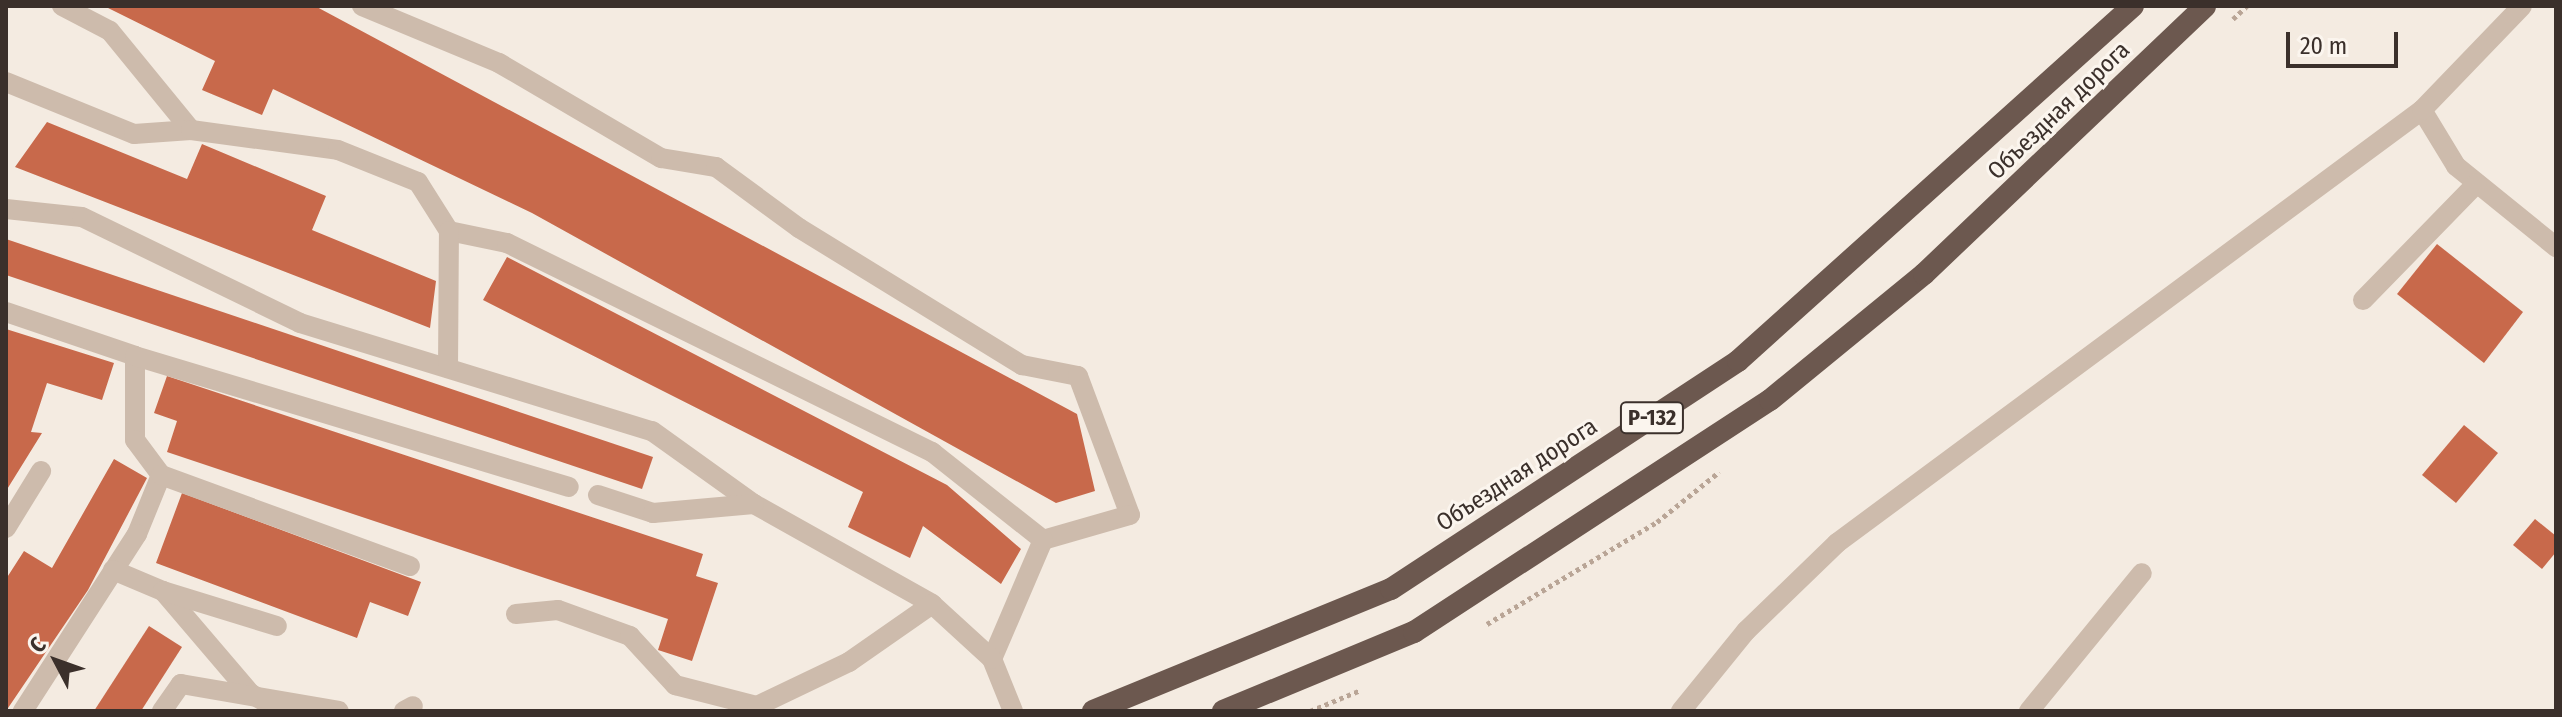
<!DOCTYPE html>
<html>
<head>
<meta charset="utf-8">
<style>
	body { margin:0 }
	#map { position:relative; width:2562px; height:717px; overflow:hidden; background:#f4ebe1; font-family:"Fira Sans Condensed",sans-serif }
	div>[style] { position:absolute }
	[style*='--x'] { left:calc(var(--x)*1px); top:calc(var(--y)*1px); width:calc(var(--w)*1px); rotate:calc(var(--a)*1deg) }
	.building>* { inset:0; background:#c8694b }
	.path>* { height:5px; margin-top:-2.5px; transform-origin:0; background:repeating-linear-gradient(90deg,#b9a596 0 4px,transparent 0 8px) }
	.service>* { height:20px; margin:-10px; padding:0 10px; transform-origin:10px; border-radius:10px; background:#cdbbac }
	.trunk>* { height:22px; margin:-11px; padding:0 11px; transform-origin:11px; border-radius:11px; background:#6c584f }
	span { translate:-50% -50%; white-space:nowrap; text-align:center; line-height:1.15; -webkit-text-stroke:6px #fbf5ee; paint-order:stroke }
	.shield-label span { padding:2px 6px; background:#fbf5ee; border:2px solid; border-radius:6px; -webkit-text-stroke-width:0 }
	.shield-label { font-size:22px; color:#3b302b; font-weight:700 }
	.street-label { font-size:24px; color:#3b302b }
	.frame { position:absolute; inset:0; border:8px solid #3b302b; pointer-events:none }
	.north { position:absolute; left:16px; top:621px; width:80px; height:80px; -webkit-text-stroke:6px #fbf5ee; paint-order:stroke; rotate:311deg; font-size:22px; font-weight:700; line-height:32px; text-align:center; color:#3b302b }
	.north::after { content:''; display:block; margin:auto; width:28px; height:36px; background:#3b302b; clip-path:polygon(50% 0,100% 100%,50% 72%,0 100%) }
	.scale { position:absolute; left:2286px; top:32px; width:112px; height:36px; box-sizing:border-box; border:4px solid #3b302b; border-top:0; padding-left:10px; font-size:24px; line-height:28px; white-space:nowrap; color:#3b302b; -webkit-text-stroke:6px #fbf5ee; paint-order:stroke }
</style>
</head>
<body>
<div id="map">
	<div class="building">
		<i style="clip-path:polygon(104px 6px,315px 6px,1077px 414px,1095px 491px,1056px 503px,532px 213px,273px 89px,262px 115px,202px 90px,215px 61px)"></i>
		<i style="clip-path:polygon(47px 122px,187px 179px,202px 144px,326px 196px,312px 230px,436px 281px,430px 328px,15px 167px)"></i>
		<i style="clip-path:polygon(6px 239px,653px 457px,642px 489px,6px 275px)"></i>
		<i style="clip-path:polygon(2437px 244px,2523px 312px,2484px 363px,2397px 294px)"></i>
		<i style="clip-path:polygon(507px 257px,947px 485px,1021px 549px,1001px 584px,923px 526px,910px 558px,848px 527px,863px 492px,483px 300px)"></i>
		<i style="clip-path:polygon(6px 329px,114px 363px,102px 400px,47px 383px,31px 432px,42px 433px,6px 491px)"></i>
		<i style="clip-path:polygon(167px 376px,703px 554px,696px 576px,718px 583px,692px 661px,658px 650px,668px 619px,167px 452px,177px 421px,154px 413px)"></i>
		<i style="clip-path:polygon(2464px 425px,2498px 453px,2456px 503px,2422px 475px)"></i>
		<i style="clip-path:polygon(114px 459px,147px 478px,88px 590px,6px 711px,6px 579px,24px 551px,52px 568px)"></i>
		<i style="clip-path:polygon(182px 493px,421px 582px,408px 616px,370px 602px,357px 638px,156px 563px)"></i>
		<i style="clip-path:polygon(2535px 519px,2556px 536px,2556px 552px,2542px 569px,2513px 545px)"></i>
		<i style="clip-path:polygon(149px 626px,182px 647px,141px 711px,94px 711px)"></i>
	</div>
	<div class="path">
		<i style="--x:2233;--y:19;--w:19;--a:-43"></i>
		<i style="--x:1487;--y:624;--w:198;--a:-31"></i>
		<i style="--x:1657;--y:522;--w:80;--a:-38.9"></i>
		<i style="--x:1310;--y:711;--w:55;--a:-22.4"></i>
	</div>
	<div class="service">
		<i style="--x:62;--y:6;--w:54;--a:27.5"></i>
		<i style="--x:110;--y:31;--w:128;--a:50.7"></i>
		<i style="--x:362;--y:6;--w:148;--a:22.6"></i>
		<i style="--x:499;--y:63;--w:188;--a:30.4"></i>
		<i style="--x:661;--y:158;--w:56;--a:9.3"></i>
		<i style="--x:716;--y:167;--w:103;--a:36.3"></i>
		<i style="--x:799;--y:228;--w:262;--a:31.6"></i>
		<i style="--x:1022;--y:365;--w:57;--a:11.1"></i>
		<i style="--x:1078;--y:376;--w:148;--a:69.5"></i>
		<i style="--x:1130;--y:515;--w:91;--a:164"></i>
		<i style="--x:1043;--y:540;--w:129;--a:113.2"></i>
		<i style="--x:992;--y:659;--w:56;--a:68"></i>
		<i style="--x:6;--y:82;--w:138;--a:22.1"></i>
		<i style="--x:134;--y:134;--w:57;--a:-4"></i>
		<i style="--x:191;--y:130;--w:148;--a:7.7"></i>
		<i style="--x:338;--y:150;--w:86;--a:21.8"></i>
		<i style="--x:418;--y:182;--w:58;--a:57.7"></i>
		<i style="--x:449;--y:231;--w:59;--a:11.7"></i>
		<i style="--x:507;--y:243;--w:474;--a:26.2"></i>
		<i style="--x:932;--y:452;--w:142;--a:38.4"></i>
		<i style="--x:2422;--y:110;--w:66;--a:58.7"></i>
		<i style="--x:2456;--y:166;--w:129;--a:39"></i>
		<i style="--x:6;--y:209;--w:76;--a:6"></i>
		<i style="--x:82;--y:217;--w:242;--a:25.9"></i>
		<i style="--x:300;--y:323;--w:368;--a:17.1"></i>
		<i style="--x:652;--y:431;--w:125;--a:35.6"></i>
		<i style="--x:754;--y:504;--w:204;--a:29.3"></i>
		<i style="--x:932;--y:604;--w:81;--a:42.5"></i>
		<i style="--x:2363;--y:300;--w:163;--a:-45.7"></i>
		<i style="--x:6;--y:312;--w:136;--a:18.8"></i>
		<i style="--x:135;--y:356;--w:84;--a:90"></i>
		<i style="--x:135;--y:440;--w:44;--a:53.4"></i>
		<i style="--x:161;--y:475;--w:64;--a:112.1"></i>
		<i style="--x:137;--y:534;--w:211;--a:122.8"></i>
		<i style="--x:135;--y:356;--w:453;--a:16.8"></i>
		<i style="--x:448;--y:368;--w:137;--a:-89.6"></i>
		<i style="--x:161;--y:475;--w:265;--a:20.1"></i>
		<i style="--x:598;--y:495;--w:58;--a:18.1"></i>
		<i style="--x:653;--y:513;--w:101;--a:-5.1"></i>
		<i style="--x:6;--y:528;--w:67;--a:-58.4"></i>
		<i style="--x:113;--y:570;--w:54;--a:22.8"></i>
		<i style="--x:163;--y:591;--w:134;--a:49.5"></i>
		<i style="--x:250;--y:693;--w:35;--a:31"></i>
		<i style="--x:163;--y:591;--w:119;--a:17.1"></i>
		<i style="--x:516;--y:614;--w:42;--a:-5.4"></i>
		<i style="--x:558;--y:610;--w:77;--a:19.9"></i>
		<i style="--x:630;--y:636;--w:67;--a:47.4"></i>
		<i style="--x:675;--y:685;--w:85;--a:14.4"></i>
		<i style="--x:757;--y:706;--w:102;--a:-25.6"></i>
		<i style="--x:849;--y:662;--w:101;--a:-34.9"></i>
		<i style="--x:162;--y:711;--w:33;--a:-55"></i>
		<i style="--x:181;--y:684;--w:160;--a:9.7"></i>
		<i style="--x:404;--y:711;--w:10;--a:-29"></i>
		<i style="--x:1681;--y:711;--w:103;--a:-50.9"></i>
		<i style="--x:1746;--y:631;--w:127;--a:-44"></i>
		<i style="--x:1837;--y:543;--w:728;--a:-36.51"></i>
		<i style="--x:2422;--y:110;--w:144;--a:-46.1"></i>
		<i style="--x:2029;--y:711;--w:178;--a:-50.7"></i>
	</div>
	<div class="trunk">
		<i style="--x:1093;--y:711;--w:322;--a:-22.3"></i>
		<i style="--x:1391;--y:589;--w:415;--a:-33.3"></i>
		<i style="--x:1738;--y:361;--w:531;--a:-41.95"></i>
		<i style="--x:1223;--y:711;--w:207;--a:-22.5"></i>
		<i style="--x:1414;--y:632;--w:425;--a:-33.1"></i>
		<i style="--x:1770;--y:400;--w:199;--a:-39.3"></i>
		<i style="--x:1924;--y:274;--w:388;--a:-43.6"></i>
	</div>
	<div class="shield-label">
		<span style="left:1652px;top:418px">Р-132</span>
	</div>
	<div class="street-label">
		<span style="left:2059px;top:111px;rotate:-44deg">Объездная дорога</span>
		<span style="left:1517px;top:475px;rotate:-33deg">Объездная дорога</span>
	</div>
	<div class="frame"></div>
	<div class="north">С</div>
	<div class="scale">20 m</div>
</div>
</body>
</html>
